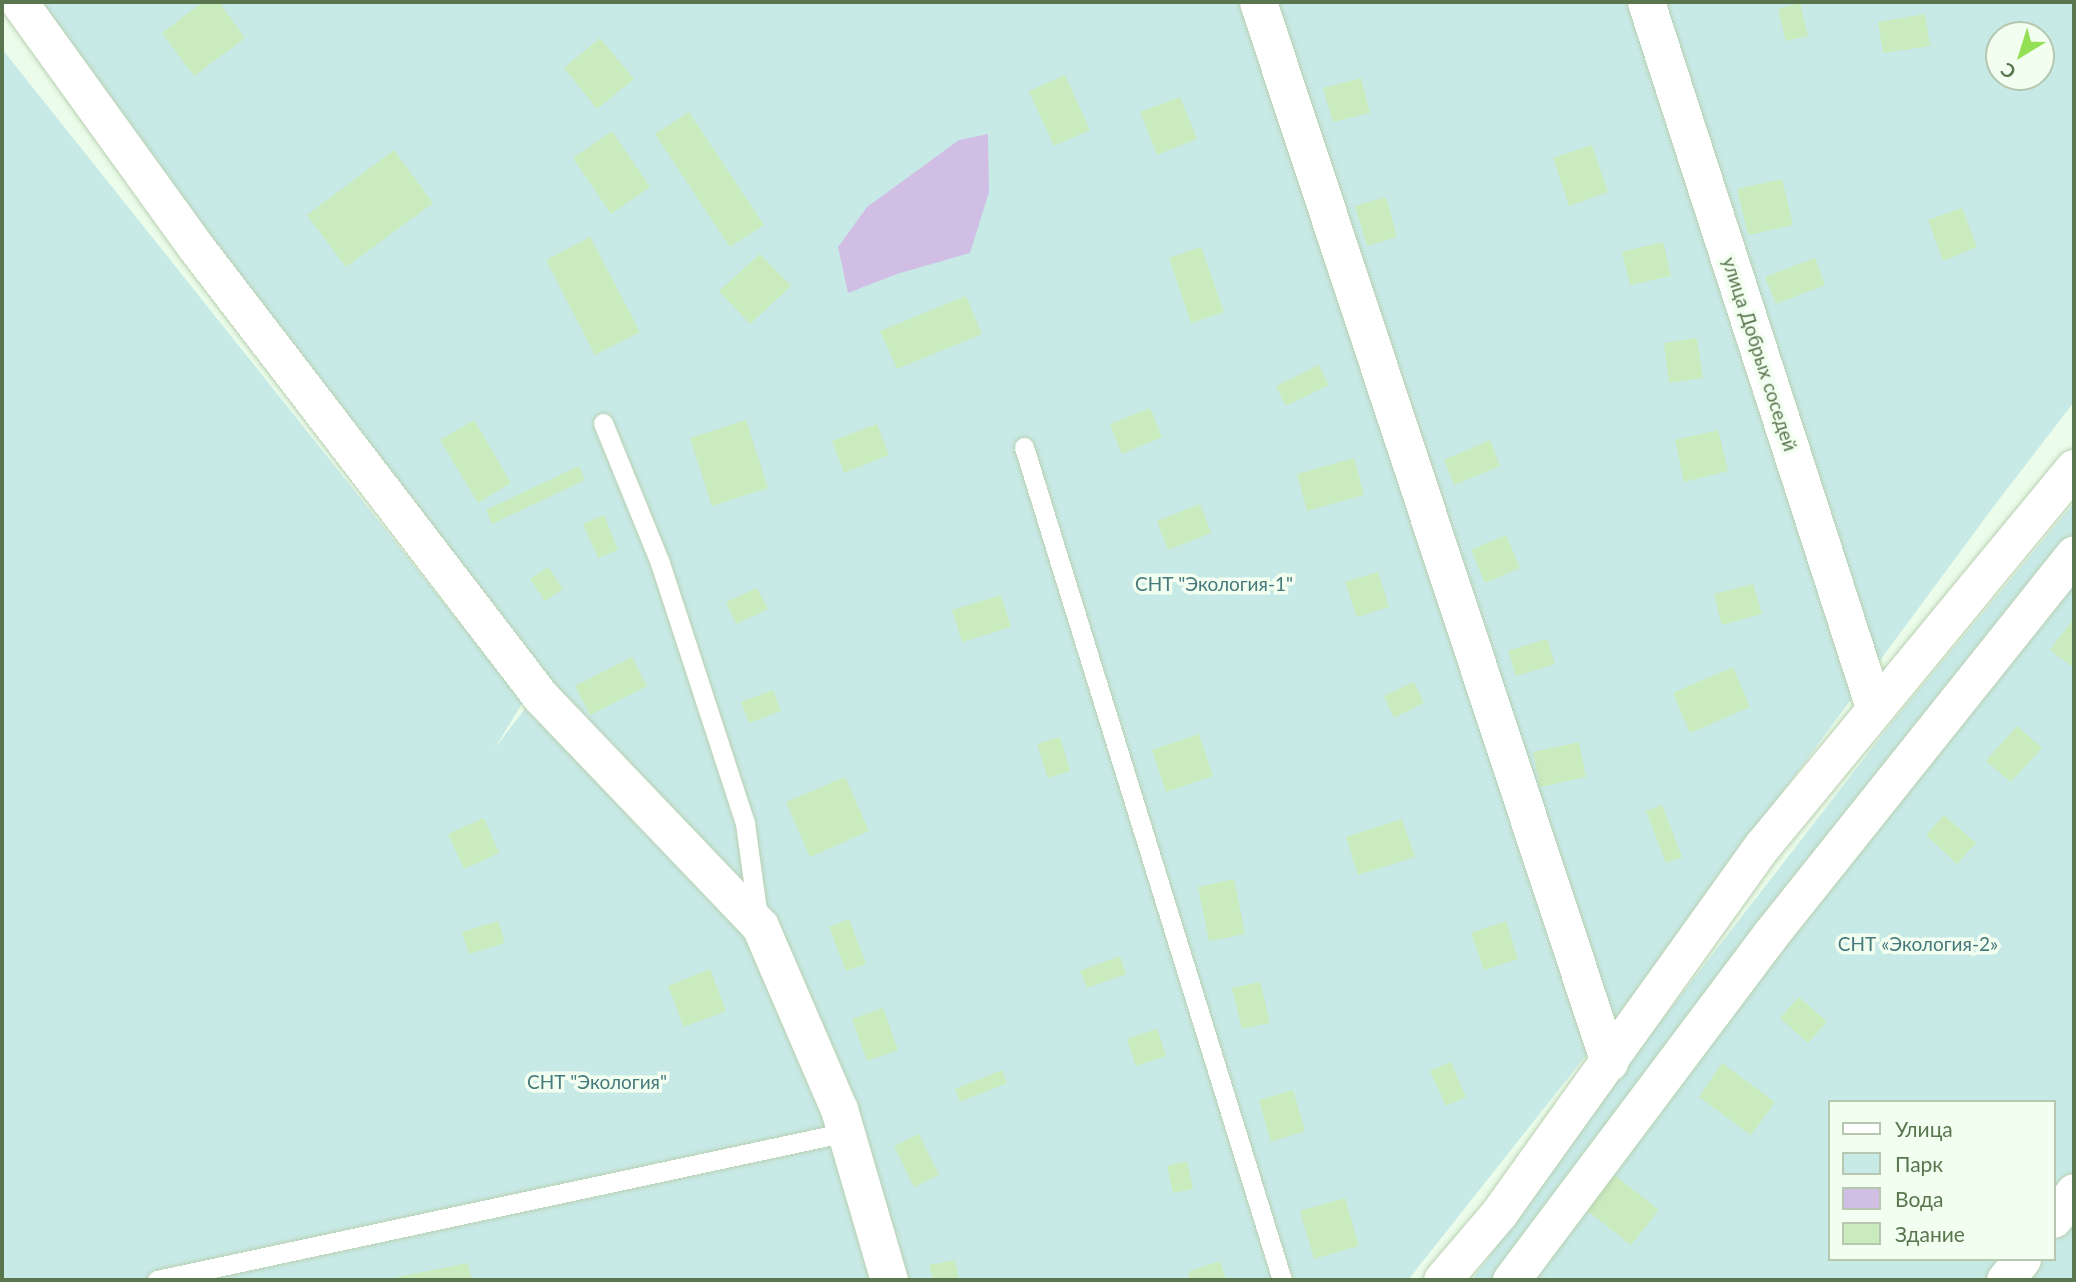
<!DOCTYPE html>
<html>
<head>
<meta charset="utf-8">
<style>
	body { margin:0 }
	#map { position:relative; width:2076px; height:1282px; overflow:hidden; background:#ebfcea; font-family:Lato,sans-serif }
	div>[style] { position:absolute }
	[style*='--x'] { left:calc(var(--x)*1px); top:calc(var(--y)*1px); width:calc(var(--w)*1px); rotate:calc(var(--a)*1deg) }
	.green>* { inset:0; background:#c8eae7 }
	.water>* { inset:0; background:#d1bee5 }
	.building>* { inset:0; background:#caebbd }
	.roads { filter:drop-shadow(0 0 2px #b9d0b2) drop-shadow(0 0 2px #b9d0b2) }
	.service>* { height:19px; margin:-9.5px; padding:0 9.5px; transform-origin:9.5px; border-radius:9.5px; background:#fff }
	.minor>* { height:37px; margin:-18.5px; padding:0 18.5px; transform-origin:18.5px; border-radius:18.5px; background:#fff }
	span { translate:-50% -50%; white-space:nowrap; text-align:center; line-height:1.15; -webkit-text-stroke:7px #f1fef0; paint-order:stroke }
	.street-label { font-size:19px; color:#5a764e }
	.park-label { font-size:19px; color:#46797b }
	.frame { position:absolute; inset:0; border:4px solid #5a764e; pointer-events:none }
	.legend { position:absolute; left:1828px; top:1100px; width:228px; height:161px; box-sizing:border-box; background:#f1fef0; border:2px solid #b5c8af; margin:0; padding:9px 12px; list-style:none; font-size:21px; color:#5a764e }
	.legend li { display:flex; align-items:center; gap:14px; height:35px }
	.legend b { width:35px; border:2px solid #b5c8af }
	.north { position:absolute; left:1985px; top:21px; width:70px; height:70px; box-sizing:border-box; background:#f1fef0; border:2px solid #b5c8af; border-radius:50%; rotate:218deg; font-size:19px; font-weight:700; line-height:28px; text-align:center; color:#5a764e }
	.north::after { content:''; display:block; margin:auto; width:24px; height:32px; background:#94e054; clip-path:polygon(50% 0,100% 100%,50% 72%,0 100%) }
</style>
</head>
<body>
<div id="map">
	<div class="green">
		<i style="clip-path:polygon(evenodd,41px 2px,2074px 2px,2074px 402px,1997px 502px,1618px 1015px,1408px 1280px,2px 1280px,2px 49px,523px 702px,495px 748px,530px 702px,41px 2px,1999px 35px,2041px 35px,2041px 77px,1999px 77px,1999px 35px)"></i>
		<i style="clip-path:polygon(evenodd,2074px 503px,2074px 1280px,1472px 1280px,1654px 1030px,1893px 721px,2074px 503px,1829px 1102px,2053px 1102px,2053px 1259px,1829px 1259px,1829px 1102px)"></i>
	</div>
	<div class="water">
		<i style="clip-path:polygon(988px 134px,989px 192px,970px 253px,897px 274px,848px 293px,838px 247px,867px 207px,959px 140px)"></i>
	</div>
	<div class="building">
		<i style="clip-path:polygon(203px 2px,219px 2px,245px 38px,194px 76px,162px 33px)"></i>
		<i style="clip-path:polygon(1800px 3px,1808px 36px,1786px 41px,1778px 9px)"></i>
		<i style="clip-path:polygon(1925px 14px,1930px 46px,1883px 53px,1878px 22px)"></i>
		<i style="clip-path:polygon(600px 38px,634px 79px,597px 109px,564px 68px)"></i>
		<i style="clip-path:polygon(1065px 75px,1090px 130px,1054px 146px,1029px 91px)"></i>
		<i style="clip-path:polygon(1361px 78px,1370px 113px,1333px 122px,1323px 88px)"></i>
		<i style="clip-path:polygon(1180px 97px,1197px 139px,1157px 155px,1140px 112px)"></i>
		<i style="clip-path:polygon(689px 112px,764px 225px,730px 247px,655px 134px)"></i>
		<i style="clip-path:polygon(612px 131px,650px 187px,611px 214px,573px 158px)"></i>
		<i style="clip-path:polygon(1592px 145px,1608px 192px,1569px 206px,1553px 158px)"></i>
		<i style="clip-path:polygon(394px 150px,433px 203px,346px 267px,307px 215px)"></i>
		<i style="clip-path:polygon(1782px 179px,1793px 225px,1748px 235px,1737px 189px)"></i>
		<i style="clip-path:polygon(1386px 197px,1397px 237px,1367px 246px,1355px 206px)"></i>
		<i style="clip-path:polygon(1962px 208px,1977px 247px,1943px 261px,1928px 220px)"></i>
		<i style="clip-path:polygon(590px 237px,640px 332px,595px 355px,546px 260px)"></i>
		<i style="clip-path:polygon(1663px 242px,1671px 276px,1630px 285px,1622px 252px)"></i>
		<i style="clip-path:polygon(1201px 247px,1224px 312px,1191px 323px,1169px 258px)"></i>
		<i style="clip-path:polygon(760px 254px,791px 286px,750px 324px,719px 291px)"></i>
		<i style="clip-path:polygon(1815px 258px,1825px 285px,1776px 304px,1765px 277px)"></i>
		<i style="clip-path:polygon(966px 296px,982px 334px,897px 369px,880px 331px)"></i>
		<i style="clip-path:polygon(1697px 338px,1703px 378px,1669px 383px,1664px 343px)"></i>
		<i style="clip-path:polygon(1319px 365px,1329px 385px,1286px 406px,1276px 386px)"></i>
		<i style="clip-path:polygon(1150px 408px,1162px 437px,1122px 454px,1110px 424px)"></i>
		<i style="clip-path:polygon(474px 420px,511px 483px,478px 503px,440px 440px)"></i>
		<i style="clip-path:polygon(746px 420px,768px 488px,712px 506px,690px 438px)"></i>
		<i style="clip-path:polygon(877px 424px,889px 455px,844px 473px,832px 441px)"></i>
		<i style="clip-path:polygon(1718px 430px,1728px 471px,1684px 482px,1675px 440px)"></i>
		<i style="clip-path:polygon(1490px 440px,1500px 466px,1454px 485px,1444px 460px)"></i>
		<i style="clip-path:polygon(1354px 458px,1364px 495px,1307px 511px,1297px 474px)"></i>
		<i style="clip-path:polygon(579px 466px,585px 480px,492px 524px,486px 510px)"></i>
		<i style="clip-path:polygon(1200px 504px,1211px 533px,1168px 550px,1157px 521px)"></i>
		<i style="clip-path:polygon(604px 515px,618px 550px,598px 558px,583px 524px)"></i>
		<i style="clip-path:polygon(1506px 535px,1520px 568px,1485px 583px,1471px 550px)"></i>
		<i style="clip-path:polygon(548px 567px,563px 589px,545px 601px,530px 579px)"></i>
		<i style="clip-path:polygon(1378px 572px,1389px 607px,1357px 617px,1345px 582px)"></i>
		<i style="clip-path:polygon(1753px 584px,1762px 614px,1722px 625px,1714px 594px)"></i>
		<i style="clip-path:polygon(757px 588px,768px 609px,736px 624px,726px 602px)"></i>
		<i style="clip-path:polygon(1001px 595px,1011px 627px,962px 642px,952px 610px)"></i>
		<i style="clip-path:polygon(2074px 618px,2074px 668px,2050px 650px)"></i>
		<i style="clip-path:polygon(1547px 639px,1555px 664px,1516px 676px,1508px 651px)"></i>
		<i style="clip-path:polygon(632px 657px,647px 686px,590px 715px,575px 686px)"></i>
		<i style="clip-path:polygon(1733px 667px,1750px 707px,1690px 733px,1673px 693px)"></i>
		<i style="clip-path:polygon(1414px 682px,1424px 703px,1394px 718px,1384px 696px)"></i>
		<i style="clip-path:polygon(773px 690px,781px 711px,749px 723px,741px 702px)"></i>
		<i style="clip-path:polygon(2017px 726px,2042px 748px,2011px 782px,1986px 761px)"></i>
		<i style="clip-path:polygon(1199px 734px,1213px 776px,1166px 792px,1152px 750px)"></i>
		<i style="clip-path:polygon(1060px 737px,1070px 771px,1048px 778px,1037px 744px)"></i>
		<i style="clip-path:polygon(1579px 742px,1586px 777px,1540px 787px,1533px 752px)"></i>
		<i style="clip-path:polygon(845px 777px,869px 831px,810px 857px,786px 802px)"></i>
		<i style="clip-path:polygon(1662px 805px,1682px 857px,1666px 863px,1646px 811px)"></i>
		<i style="clip-path:polygon(1944px 815px,1976px 843px,1957px 864px,1926px 835px)"></i>
		<i style="clip-path:polygon(484px 818px,499px 853px,464px 869px,448px 834px)"></i>
		<i style="clip-path:polygon(1402px 819px,1415px 857px,1358px 875px,1346px 837px)"></i>
		<i style="clip-path:polygon(1234px 879px,1245px 934px,1209px 941px,1198px 887px)"></i>
		<i style="clip-path:polygon(849px 919px,866px 964px,846px 971px,829px 927px)"></i>
		<i style="clip-path:polygon(498px 921px,505px 943px,469px 954px,462px 932px)"></i>
		<i style="clip-path:polygon(1506px 921px,1518px 959px,1484px 970px,1471px 933px)"></i>
		<i style="clip-path:polygon(1120px 956px,1126px 974px,1087px 988px,1080px 971px)"></i>
		<i style="clip-path:polygon(710px 969px,726px 1011px,684px 1027px,668px 986px)"></i>
		<i style="clip-path:polygon(1260px 982px,1270px 1023px,1242px 1029px,1232px 988px)"></i>
		<i style="clip-path:polygon(1799px 997px,1827px 1022px,1808px 1043px,1780px 1018px)"></i>
		<i style="clip-path:polygon(883px 1008px,898px 1050px,867px 1061px,852px 1019px)"></i>
		<i style="clip-path:polygon(1157px 1029px,1166px 1056px,1136px 1066px,1127px 1039px)"></i>
		<i style="clip-path:polygon(1451px 1062px,1466px 1097px,1446px 1106px,1430px 1071px)"></i>
		<i style="clip-path:polygon(1722px 1063px,1775px 1102px,1751px 1135px,1699px 1097px)"></i>
		<i style="clip-path:polygon(1002px 1070px,1007px 1083px,960px 1102px,955px 1089px)"></i>
		<i style="clip-path:polygon(1293px 1090px,1305px 1131px,1271px 1142px,1259px 1100px)"></i>
		<i style="clip-path:polygon(919px 1134px,939px 1175px,914px 1187px,894px 1146px)"></i>
		<i style="clip-path:polygon(1187px 1161px,1193px 1189px,1173px 1193px,1167px 1166px)"></i>
		<i style="clip-path:polygon(1608px 1170px,1659px 1210px,1631px 1245px,1580px 1205px)"></i>
		<i style="clip-path:polygon(1345px 1198px,1359px 1246px,1314px 1259px,1300px 1211px)"></i>
		<i style="clip-path:polygon(955px 1260px,959px 1280px,933px 1280px,929px 1265px)"></i>
		<i style="clip-path:polygon(1220px 1261px,1226px 1280px,1190px 1280px,1188px 1272px)"></i>
		<i style="clip-path:polygon(468px 1263px,472px 1280px,398px 1280px,397px 1277px)"></i>
	</div>
	<div class="roads">
		<div class="service">
			<i style="--x:603;--y:423;--w:151;--a:67.8"></i>
			<i style="--x:660;--y:563;--w:274;--a:71.9"></i>
			<i style="--x:745;--y:823;--w:96;--a:82.2"></i>
			<i style="--x:1024;--y:447;--w:872;--a:72.79"></i>
			<i style="--x:157;--y:1280;--w:706;--a:-12.11"></i>
		</div>
		<div class="minor">
			<i style="--x:19;--y:2;--w:301;--a:54.2"></i>
			<i style="--x:195;--y:246;--w:568;--a:52.51"></i>
			<i style="--x:541;--y:697;--w:317;--a:46.3"></i>
			<i style="--x:760;--y:926;--w:199;--a:66.7"></i>
			<i style="--x:839;--y:1109;--w:178;--a:73.7"></i>
			<i style="--x:1258;--y:2;--w:1117;--a:71.68"></i>
			<i style="--x:1646;--y:2;--w:741;--a:72.08"></i>
			<i style="--x:2053;--y:1219;--w:34;--a:-52"></i>
			<i style="--x:1442;--y:1280;--w:88;--a:-49.6"></i>
			<i style="--x:1499;--y:1213;--w:452;--a:-54.4"></i>
			<i style="--x:1762;--y:846;--w:490;--a:-50.5"></i>
			<i style="--x:1511;--y:1280;--w:431;--a:-53.1"></i>
			<i style="--x:1770;--y:935;--w:487;--a:-51.4"></i>
			<i style="--x:2005;--y:1280;--w:27;--a:-51"></i>
		</div>
	</div>
	<div class="street-label">
		<span style="left:1760px;top:354px;rotate:72deg">улица Добрых соседей</span>
	</div>
	<div class="park-label">
		<span style="left:1214px;top:584px">СНТ "Экология-1"</span>
		<span style="left:1918px;top:944px">СНТ «Экология-2»</span>
		<span style="left:597px;top:1082px">СНТ "Экология"</span>
	</div>
	<div class="frame"></div>
	<ul class="legend">
	<li><b style="height:9px;background:#fff"></b>Улица</li>
	<li><b style="height:19px;background:#c8eae7"></b>Парк</li>
	<li><b style="height:19px;background:#d1bee5"></b>Вода</li>
	<li><b style="height:19px;background:#caebbd"></b>Здание</li>
	</ul>
	<div class="north">С</div>
</div>
</body>
</html>
